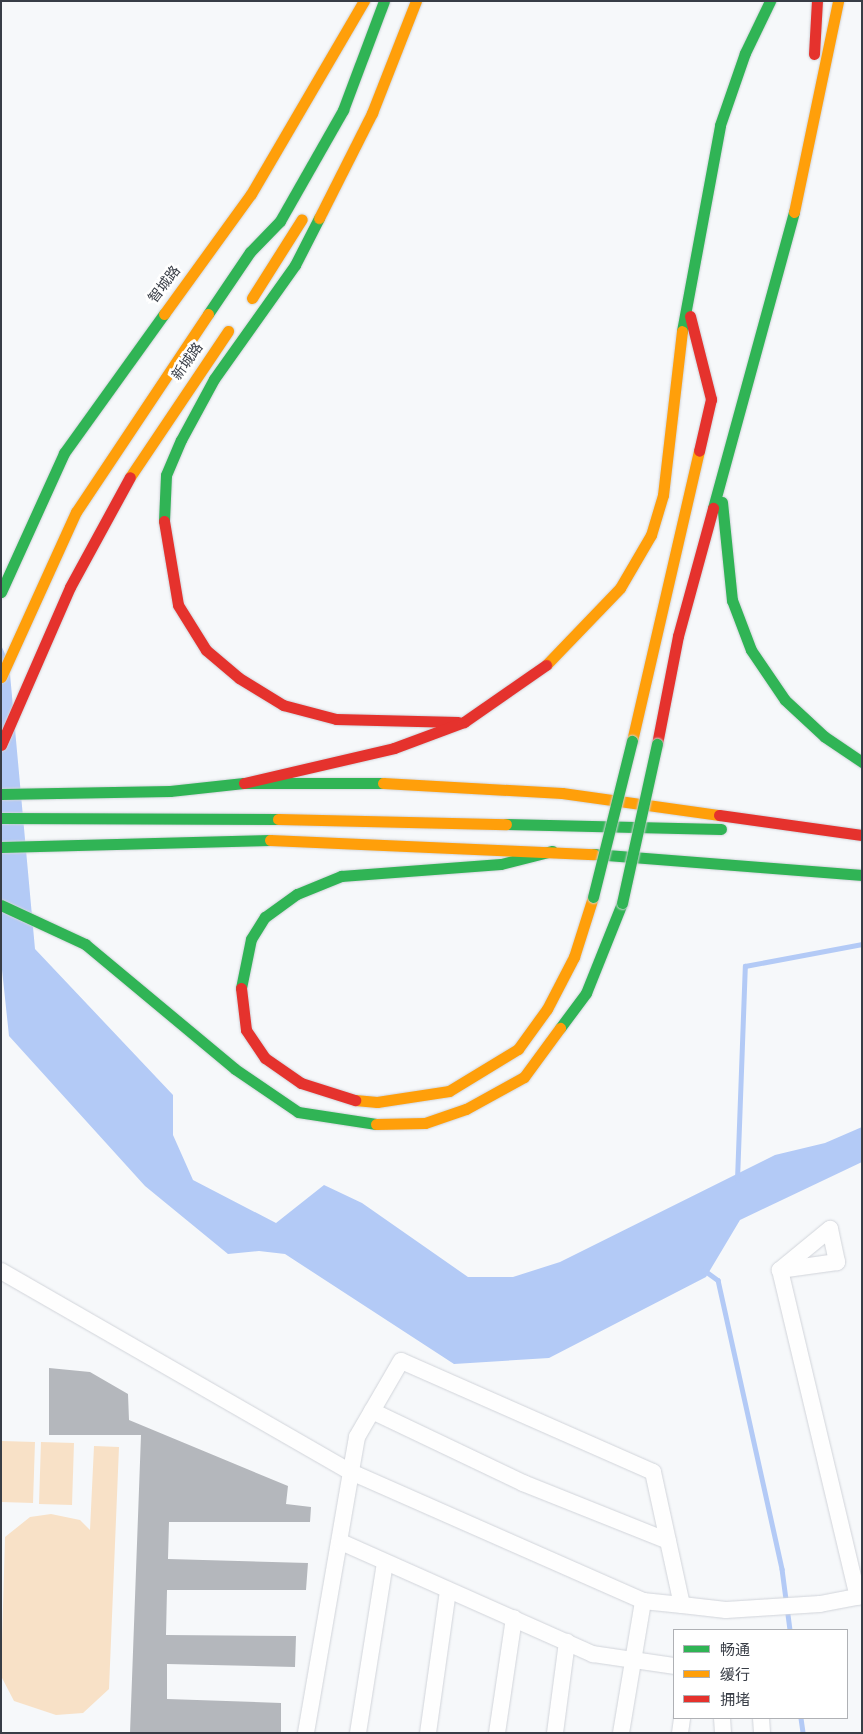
<!DOCTYPE html>
<html>
<head>
<meta charset="utf-8">
<style>
	body { margin:0 }
	#map { position:relative; width:863px; height:1734px; overflow:hidden; background:#f6f8fa; font-family:"Archivo Narrow","Noto Sans SC",sans-serif }
	div>[style] { position:absolute }
	[style*='--x'] { left:calc(var(--x)*1px); top:calc(var(--y)*1px); width:calc(var(--w)*1px); rotate:calc(var(--a)*1deg) }
	.green>* { inset:0; background:#f8e1c7 }
	.water>* { inset:0; background:#b3caf6 }
	.stream>* { height:4.5px; margin:-2.25px; padding:0 2.25px; transform-origin:2.25px; border-radius:2.25px; background:#b3caf6 }
	.building>* { inset:0; background:#b4b7bc }
	.roads { filter:drop-shadow(0 0 1px #d1d4da) drop-shadow(0 0 1px #d1d4da) }
	.street>* { height:16px; margin:-8px; padding:0 8px; transform-origin:8px; border-radius:8px; background:#fefefe }
	.fast>* { height:11px; margin:-5.5px; padding:0 5.5px; transform-origin:5.5px; border-radius:5.5px; background:#30b455 }
	.slow>* { height:11px; margin:-5.5px; padding:0 5.5px; transform-origin:5.5px; border-radius:5.5px; background:#ff9f0a }
	.jam>* { height:11px; margin:-5.5px; padding:0 5.5px; transform-origin:5.5px; border-radius:5.5px; background:#e5322d }
	.bridges { filter:drop-shadow(0 0 1px #d0d2d5) drop-shadow(0 0 1px #d0d2d5) }
	.fast-bridge>* { height:11px; margin:-5.5px; padding:0 5.5px; transform-origin:5.5px; border-radius:5.5px; background:#30b455 }
	span { translate:-50% -50%; white-space:nowrap; text-align:center; line-height:1.15; -webkit-text-stroke:5px #fff; paint-order:stroke }
	.street-label { font-size:14px; color:#383d46 }
	.frame { position:absolute; inset:0; border:2px solid #383d46; pointer-events:none }
	.legend { position:absolute; left:673px; top:1629px; width:175px; height:90px; box-sizing:border-box; background:#fff; border:1px solid #afb1b5; margin:0; padding:6px 9px; list-style:none; font-size:15px; color:#383d46 }
	.legend li { display:flex; align-items:center; gap:10px; height:25px }
	.legend b { width:25px; border:1px solid #afb1b5 }
</style>
</head>
<body>
<div id="map">
	<div class="green">
		<i style="clip-path:polygon(2px 1441px,35px 1442px,33px 1503px,1px 1502px)"></i>
		<i style="clip-path:polygon(41px 1442px,74px 1443px,72px 1505px,39px 1504px)"></i>
		<i style="clip-path:polygon(94px 1446px,119px 1447px,109px 1689px,83px 1713px,56px 1715px,14px 1701px,1px 1676px,5px 1537px,30px 1517px,51px 1514px,80px 1520px,90px 1530px)"></i>
	</div>
	<div class="water">
		<i style="clip-path:polygon(1px 645px,9px 663px,35px 949px,173px 1095px,173px 1135px,193px 1180px,276px 1223px,324px 1185px,362px 1203px,468px 1277px,513px 1277px,560px 1262px,775px 1155px,825px 1143px,862px 1127px,862px 1162px,740px 1220px,706px 1277px,549px 1358px,454px 1364px,285px 1254px,259px 1251px,228px 1254px,145px 1186px,9px 1036px,1px 960px)"></i>
	</div>
	<div class="stream">
		<i style="--x:737;--y:1180;--w:214;--a:-87.9"></i>
		<i style="--x:745;--y:966;--w:119;--a:-10.6"></i>
		<i style="--x:704;--y:1270;--w:17;--a:36"></i>
		<i style="--x:718;--y:1280;--w:296;--a:77.5"></i>
		<i style="--x:782;--y:1569;--w:62;--a:82.5"></i>
		<i style="--x:801;--y:1718;--w:15;--a:82"></i>
	</div>
	<div class="building">
		<i style="clip-path:polygon(49px 1368px,90px 1372px,128px 1394px,129px 1420px,288px 1486px,286px 1504px,311px 1507px,310px 1522px,169px 1522px,168px 1559px,308px 1563px,306px 1590px,167px 1590px,166px 1635px,296px 1636px,295px 1667px,167px 1664px,167px 1699px,281px 1703px,281px 1733px,130px 1733px,141px 1435px,49px 1435px)"></i>
	</div>
	<div class="roads">
		<div class="street">
			<i style="--x:780;--y:1270;--w:65;--a:-39.4"></i>
			<i style="--x:830;--y:1229;--w:34;--a:78"></i>
			<i style="--x:837;--y:1262;--w:58;--a:172"></i>
			<i style="--x:780;--y:1270;--w:336;--a:76.6"></i>
			<i style="--x:1;--y:1271;--w:404;--a:29.9"></i>
			<i style="--x:351;--y:1472;--w:265;--a:99.8"></i>
			<i style="--x:372;--y:1411;--w:167;--a:25.5"></i>
			<i style="--x:523;--y:1483;--w:156;--a:21.8"></i>
			<i style="--x:341;--y:1542;--w:276;--a:24"></i>
			<i style="--x:593;--y:1654;--w:82;--a:8.4"></i>
			<i style="--x:682;--y:1605;--w:136;--a:-102.3"></i>
			<i style="--x:653;--y:1472;--w:275;--a:-156.2"></i>
			<i style="--x:401;--y:1361;--w:88;--a:120.1"></i>
			<i style="--x:357;--y:1437;--w:36;--a:100"></i>
			<i style="--x:351;--y:1472;--w:319;--a:23.8"></i>
			<i style="--x:643;--y:1601;--w:39;--a:6"></i>
			<i style="--x:682;--y:1605;--w:44;--a:6.5"></i>
			<i style="--x:726;--y:1610;--w:94;--a:-3.7"></i>
			<i style="--x:820;--y:1604;--w:43;--a:-10.8"></i>
			<i style="--x:722;--y:1718;--w:15;--a:86"></i>
			<i style="--x:761;--y:1718;--w:15;--a:86"></i>
			<i style="--x:358;--y:1733;--w:173;--a:-81"></i>
			<i style="--x:428;--y:1733;--w:144;--a:-82"></i>
			<i style="--x:497;--y:1733;--w:116;--a:-81.6"></i>
			<i style="--x:555;--y:1733;--w:92;--a:-82.5"></i>
			<i style="--x:621;--y:1733;--w:134;--a:-80.5"></i>
			<i style="--x:680;--y:1733;--w:15;--a:-82"></i>
		</div>
		<div class="fast">
			<i style="--x:208;--y:314;--w:75;--a:-55.9"></i>
			<i style="--x:250;--y:252;--w:43;--a:-45.9"></i>
			<i style="--x:280;--y:221;--w:128;--a:-60.4"></i>
			<i style="--x:343;--y:110;--w:116;--a:-69.4"></i>
			<i style="--x:682;--y:331;--w:209;--a:-79.5"></i>
			<i style="--x:720;--y:125;--w:76;--a:-70.9"></i>
			<i style="--x:745;--y:53;--w:58;--a:-64.3"></i>
			<i style="--x:722;--y:502;--w:99;--a:84.2"></i>
			<i style="--x:732;--y:600;--w:53;--a:69.2"></i>
			<i style="--x:751;--y:650;--w:60;--a:55.8"></i>
			<i style="--x:785;--y:700;--w:54;--a:42.8"></i>
			<i style="--x:825;--y:737;--w:45;--a:34"></i>
			<i style="--x:713;--y:508;--w:307;--a:-74.7"></i>
			<i style="--x:164;--y:521;--w:46;--a:-87.5"></i>
			<i style="--x:166;--y:475;--w:38;--a:-67"></i>
			<i style="--x:181;--y:440;--w:69;--a:-61.6"></i>
			<i style="--x:214;--y:379;--w:140;--a:-54.6"></i>
			<i style="--x:295;--y:265;--w:53;--a:-62.9"></i>
			<i style="--x:1;--y:592;--w:153;--a:-65.6"></i>
			<i style="--x:64;--y:453;--w:171;--a:-54.3"></i>
			<i style="--x:1;--y:794;--w:169;--a:-1"></i>
			<i style="--x:170;--y:791;--w:74;--a:-6.2"></i>
			<i style="--x:244;--y:783;--w:139;--a:0"></i>
			<i style="--x:1;--y:818;--w:277;--a:0.2"></i>
			<i style="--x:506;--y:824;--w:215;--a:1.3"></i>
			<i style="--x:1;--y:847;--w:269;--a:-1.5"></i>
			<i style="--x:594;--y:854;--w:269;--a:4.5"></i>
			<i style="--x:1;--y:905;--w:93;--a:24.9"></i>
			<i style="--x:85;--y:944;--w:195;--a:39.8"></i>
			<i style="--x:235;--y:1069;--w:76;--a:34.3"></i>
			<i style="--x:298;--y:1112;--w:79;--a:8.7"></i>
			<i style="--x:241;--y:988;--w:50;--a:-78.5"></i>
			<i style="--x:251;--y:939;--w:26;--a:-58"></i>
			<i style="--x:265;--y:917;--w:39;--a:-36"></i>
			<i style="--x:297;--y:894;--w:48;--a:-22.2"></i>
			<i style="--x:341;--y:876;--w:160;--a:-4.3"></i>
			<i style="--x:501;--y:864;--w:53;--a:-14.3"></i>
			<i style="--x:560;--y:1028;--w:44;--a:-53.4"></i>
			<i style="--x:586;--y:993;--w:97;--a:-68.2"></i>
		</div>
		<div class="slow">
			<i style="--x:794;--y:212;--w:216;--a:-78.2"></i>
			<i style="--x:319;--y:218;--w:118;--a:-63.2"></i>
			<i style="--x:372;--y:113;--w:120;--a:-68.6"></i>
			<i style="--x:252;--y:298;--w:93;--a:-57.7"></i>
			<i style="--x:164;--y:314;--w:148;--a:-54.1"></i>
			<i style="--x:251;--y:194;--w:224;--a:-59.7"></i>
			<i style="--x:130;--y:477;--w:176;--a:-56.1"></i>
			<i style="--x:546;--y:665;--w:107;--a:-46.1"></i>
			<i style="--x:620;--y:588;--w:61;--a:-59.7"></i>
			<i style="--x:651;--y:535;--w:42;--a:-73.3"></i>
			<i style="--x:663;--y:495;--w:165;--a:-83.4"></i>
			<i style="--x:1;--y:677;--w:181;--a:-65.6"></i>
			<i style="--x:76;--y:512;--w:238;--a:-56.3"></i>
			<i style="--x:632;--y:741;--w:298;--a:-77"></i>
			<i style="--x:383;--y:783;--w:179;--a:3.2"></i>
			<i style="--x:562;--y:793;--w:159;--a:8"></i>
			<i style="--x:278;--y:819;--w:228;--a:1.3"></i>
			<i style="--x:270;--y:840;--w:324;--a:2.5"></i>
			<i style="--x:355;--y:1100;--w:22;--a:5"></i>
			<i style="--x:377;--y:1102;--w:73;--a:-8.7"></i>
			<i style="--x:449;--y:1091;--w:81;--a:-31.3"></i>
			<i style="--x:518;--y:1049;--w:49;--a:-54.1"></i>
			<i style="--x:547;--y:1009;--w:59;--a:-62.6"></i>
			<i style="--x:574;--y:957;--w:63;--a:-72.4"></i>
			<i style="--x:376;--y:1124;--w:49;--a:-1.2"></i>
			<i style="--x:425;--y:1123;--w:43;--a:-18.9"></i>
			<i style="--x:466;--y:1109;--w:66;--a:-28.9"></i>
			<i style="--x:524;--y:1077;--w:61;--a:-53.7"></i>
		</div>
		<div class="jam">
			<i style="--x:814;--y:54;--w:53;--a:-86.8"></i>
			<i style="--x:690;--y:316;--w:86;--a:75.8"></i>
			<i style="--x:711;--y:399;--w:53;--a:103"></i>
			<i style="--x:164;--y:521;--w:85;--a:80.5"></i>
			<i style="--x:178;--y:605;--w:53;--a:58.1"></i>
			<i style="--x:206;--y:650;--w:43;--a:40.3"></i>
			<i style="--x:239;--y:678;--w:52;--a:31.5"></i>
			<i style="--x:283;--y:705;--w:55;--a:14.8"></i>
			<i style="--x:336;--y:719;--w:122;--a:1.4"></i>
			<i style="--x:657;--y:744;--w:110;--a:-79"></i>
			<i style="--x:678;--y:636;--w:133;--a:-74.7"></i>
			<i style="--x:1;--y:745;--w:172;--a:-66.4"></i>
			<i style="--x:70;--y:587;--w:125;--a:-61.4"></i>
			<i style="--x:244;--y:783;--w:154;--a:-13.1"></i>
			<i style="--x:394;--y:748;--w:75;--a:-20.4"></i>
			<i style="--x:464;--y:722;--w:100;--a:-34.8"></i>
			<i style="--x:719;--y:815;--w:144;--a:8"></i>
			<i style="--x:241;--y:988;--w:42;--a:83.2"></i>
			<i style="--x:246;--y:1030;--w:34;--a:56"></i>
			<i style="--x:265;--y:1058;--w:44;--a:34.8"></i>
			<i style="--x:301;--y:1083;--w:57;--a:17.5"></i>
		</div>
	</div>
	<div class="bridges">
		<div class="fast-bridge">
			<i style="--x:593;--y:897;--w:161;--a:-76"></i>
			<i style="--x:622;--y:903;--w:163;--a:-77.6"></i>
		</div>
	</div>
	<div class="street-label">
		<span style="left:164px;top:284px;rotate:-53deg">智城路</span>
		<span style="left:187px;top:361px;rotate:-54deg">新城路</span>
	</div>
	<div class="frame"></div>
	<ul class="legend">
	<li><b style="height:6px;background:#30b455"></b>畅通</li>
	<li><b style="height:6px;background:#ff9f0a"></b>缓行</li>
	<li><b style="height:6px;background:#e5322d"></b>拥堵</li>
	</ul>
</div>
</body>
</html>
